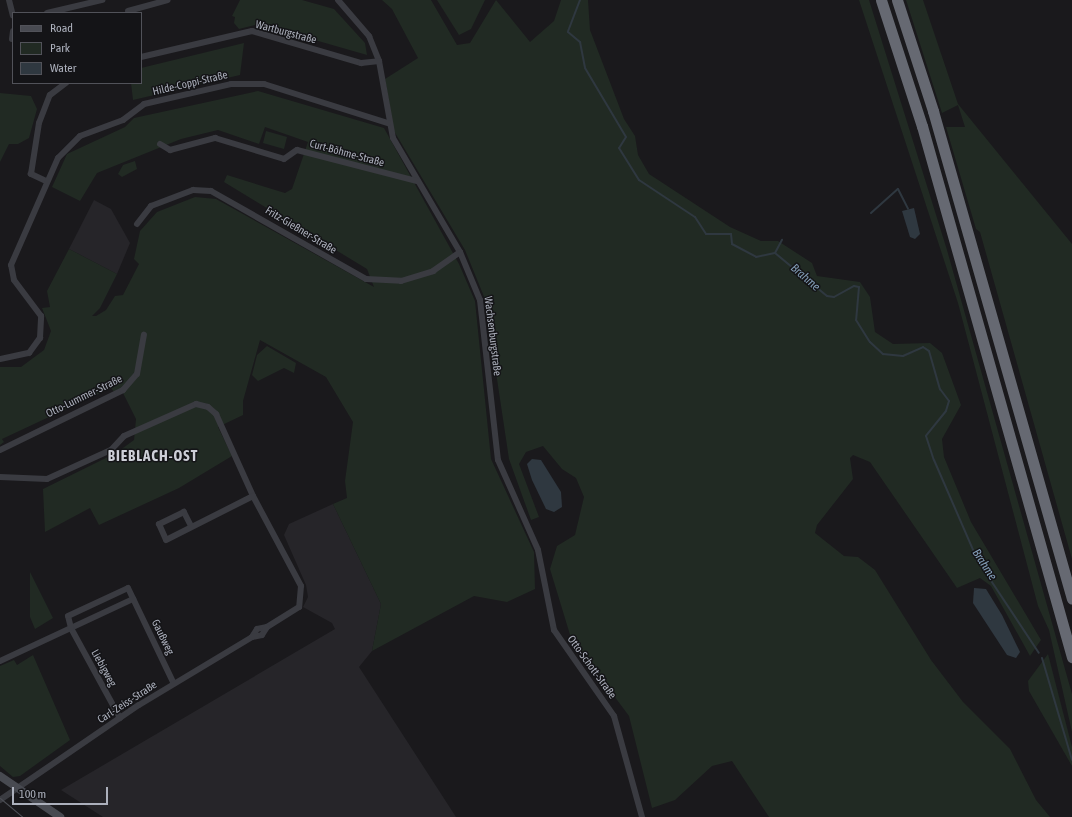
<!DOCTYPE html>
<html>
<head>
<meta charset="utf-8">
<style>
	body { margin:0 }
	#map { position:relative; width:1072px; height:817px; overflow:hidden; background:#1a191c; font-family:"Asap Condensed",sans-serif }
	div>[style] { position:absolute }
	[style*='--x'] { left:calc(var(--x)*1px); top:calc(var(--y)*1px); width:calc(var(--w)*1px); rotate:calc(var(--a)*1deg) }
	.built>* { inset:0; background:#262529 }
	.green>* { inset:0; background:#212a23 }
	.water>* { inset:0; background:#2f3840 }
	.stream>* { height:2px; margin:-1px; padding:0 1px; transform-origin:1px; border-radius:1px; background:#2f3840 }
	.street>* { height:6px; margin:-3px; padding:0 3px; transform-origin:3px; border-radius:3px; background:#3a3b41 }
	.secondary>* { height:8px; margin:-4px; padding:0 4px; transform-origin:4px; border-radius:4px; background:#484a51 }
	.highway>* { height:11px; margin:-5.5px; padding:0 5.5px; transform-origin:5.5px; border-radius:5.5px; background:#666972 }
	.tram>* { height:1px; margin:-0.5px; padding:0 0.5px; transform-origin:0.5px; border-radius:0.5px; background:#4d4f56 }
	span { translate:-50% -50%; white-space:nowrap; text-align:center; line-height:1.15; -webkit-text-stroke:3px #141417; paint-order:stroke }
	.street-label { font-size:11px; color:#acb0bc }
	.water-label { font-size:12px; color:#839db7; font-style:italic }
	.district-label { font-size:15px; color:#cdcfd7; font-weight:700; letter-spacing:1px }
	.legend { position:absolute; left:12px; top:12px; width:130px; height:72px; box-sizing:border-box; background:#141417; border:1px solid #515259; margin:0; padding:5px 7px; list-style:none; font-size:12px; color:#acb0bc }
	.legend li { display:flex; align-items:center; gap:8px; height:20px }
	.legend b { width:20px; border:1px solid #515259 }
	.scale { position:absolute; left:12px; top:787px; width:96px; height:18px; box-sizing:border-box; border:2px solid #acb0bc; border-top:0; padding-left:5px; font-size:12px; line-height:14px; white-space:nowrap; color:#acb0bc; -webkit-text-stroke:3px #141417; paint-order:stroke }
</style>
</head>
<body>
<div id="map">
	<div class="built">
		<i style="clip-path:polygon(94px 200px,111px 209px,130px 243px,117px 274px,69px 249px)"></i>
		<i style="clip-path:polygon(333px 504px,381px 604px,372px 651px,359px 667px,456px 817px,103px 817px,61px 790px,335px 629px,332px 623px,303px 607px,308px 597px,306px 585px,284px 535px,289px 524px)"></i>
	</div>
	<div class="green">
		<i style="clip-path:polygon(240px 0,302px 0,334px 9px,365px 43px,367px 55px,259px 24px,239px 29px,234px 23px,235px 17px,232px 16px)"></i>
		<i style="clip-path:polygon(382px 0,431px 0,457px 45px,470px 43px,496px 0,530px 42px,554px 21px,561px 0,588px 0,590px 30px,624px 119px,635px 136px,638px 155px,649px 174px,730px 227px,761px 241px,778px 241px,812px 263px,817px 276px,860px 282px,870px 297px,875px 332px,893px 344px,930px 343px,942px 353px,961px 405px,942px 439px,944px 457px,971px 522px,1041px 640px,1030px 656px,991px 586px,980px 578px,957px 588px,870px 462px,853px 455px,850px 458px,853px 479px,817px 525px,815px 533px,844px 556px,858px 557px,875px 570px,931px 660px,963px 702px,1010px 749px,1036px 800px,1050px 817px,769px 817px,732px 761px,712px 766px,675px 800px,652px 808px,629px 716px,571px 638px,550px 569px,557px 546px,575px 535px,584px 497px,576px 478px,562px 469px,543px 446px,526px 452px,519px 464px,539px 517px,531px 520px,509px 459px,485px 299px,465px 250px,394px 131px,385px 79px,418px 58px,392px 9px)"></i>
		<i style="clip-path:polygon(437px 0,485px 0,471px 29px,459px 35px)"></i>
		<i style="clip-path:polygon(859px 0,869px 0,947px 250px,1072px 694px,1072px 732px,1049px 630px,1038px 606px,958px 303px)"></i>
		<i style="clip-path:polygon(906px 0,923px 0,958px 104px,1072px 244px,1072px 559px,980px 232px,976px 229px,946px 127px,965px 127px,958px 105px,942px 113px)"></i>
		<i style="clip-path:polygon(244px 43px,240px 75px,133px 100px,131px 83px,141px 83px,141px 68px)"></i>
		<i style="clip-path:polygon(258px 91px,384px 128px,459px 264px,475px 301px,491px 459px,534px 552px,535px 589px,507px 602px,474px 596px,372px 651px,381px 604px,333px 504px,347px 498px,345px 481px,353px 422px,326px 377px,260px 340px,243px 401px,243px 415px,218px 427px,232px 456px,179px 488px,99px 525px,90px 508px,45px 532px,43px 489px,116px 453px,134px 440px,136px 419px,121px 389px,114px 392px,111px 388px,2px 439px,4px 442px,0 445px,0 367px,21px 367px,44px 350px,51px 331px,42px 308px,50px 307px,47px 291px,69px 249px,117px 274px,100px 308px,92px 316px,96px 316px,106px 310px,115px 296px,123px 295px,139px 264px,134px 259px,140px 231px,157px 212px,195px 197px,216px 199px,374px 287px,367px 269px,224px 182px,227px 175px,285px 193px,292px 189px,308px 142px,265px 127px,259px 144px,218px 130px,181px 139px,97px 173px,80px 201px,52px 187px,67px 154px,125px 127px,134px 118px)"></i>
		<i style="clip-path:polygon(0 93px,31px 96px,37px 109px,29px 138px,18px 144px,9px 144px,0 162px)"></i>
		<i style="clip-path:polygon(266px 131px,287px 137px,284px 149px,263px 143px)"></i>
		<i style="clip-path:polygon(135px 161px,137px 169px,122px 177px,118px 174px,123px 165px)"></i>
		<i style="clip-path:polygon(267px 346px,296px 363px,294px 373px,284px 368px,258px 381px,252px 375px,257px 355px)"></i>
		<i style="clip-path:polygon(30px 572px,53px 618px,35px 629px,30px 617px)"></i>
		<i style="clip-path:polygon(1048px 654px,1072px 747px,1072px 766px,1029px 691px,1028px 681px)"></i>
		<i style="clip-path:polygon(33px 655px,70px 740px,20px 776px,13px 777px,0 766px,0 666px,14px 660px,17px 665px)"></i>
	</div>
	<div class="water">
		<i style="clip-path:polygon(914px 208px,920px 234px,915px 239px,910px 237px,902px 211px)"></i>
		<i style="clip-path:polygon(532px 459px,541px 460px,561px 492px,562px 507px,554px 512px,546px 509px,532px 480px,527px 464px)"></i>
		<i style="clip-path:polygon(974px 588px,986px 589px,1002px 615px,1020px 652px,1016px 658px,1007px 655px,973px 603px)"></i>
	</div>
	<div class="stream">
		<i style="--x:580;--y:0;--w:34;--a:111"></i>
		<i style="--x:568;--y:32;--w:16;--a:40"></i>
		<i style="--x:580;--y:42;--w:26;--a:79"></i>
		<i style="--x:585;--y:68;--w:80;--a:59.3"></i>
		<i style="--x:626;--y:137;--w:13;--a:122"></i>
		<i style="--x:619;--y:148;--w:38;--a:58"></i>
		<i style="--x:639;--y:180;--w:67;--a:33.5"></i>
		<i style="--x:695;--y:217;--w:20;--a:57"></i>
		<i style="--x:706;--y:234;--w:25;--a:0"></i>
		<i style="--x:731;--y:234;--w:10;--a:84"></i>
		<i style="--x:732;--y:244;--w:27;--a:28"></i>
		<i style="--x:756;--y:257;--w:19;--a:-12"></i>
		<i style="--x:775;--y:253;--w:67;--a:39.6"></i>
		<i style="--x:827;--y:296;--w:7;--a:8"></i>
		<i style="--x:834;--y:297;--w:23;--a:-29"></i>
		<i style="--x:854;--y:286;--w:5;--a:11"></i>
		<i style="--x:859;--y:287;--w:33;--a:95"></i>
		<i style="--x:856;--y:320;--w:26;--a:58"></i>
		<i style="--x:870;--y:342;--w:18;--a:43"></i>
		<i style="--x:883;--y:354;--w:20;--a:6"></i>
		<i style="--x:903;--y:356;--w:22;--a:-24"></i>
		<i style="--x:923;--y:347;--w:7;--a:34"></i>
		<i style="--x:929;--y:351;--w:40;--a:74"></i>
		<i style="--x:940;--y:389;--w:15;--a:53"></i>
		<i style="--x:949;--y:401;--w:10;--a:107"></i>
		<i style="--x:946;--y:411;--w:32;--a:129"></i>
		<i style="--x:926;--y:436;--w:25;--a:72"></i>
		<i style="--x:934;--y:460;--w:110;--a:66.5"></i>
		<i style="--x:978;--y:561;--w:110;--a:56.5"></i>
		<i style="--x:871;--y:213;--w:36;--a:-42"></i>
		<i style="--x:898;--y:189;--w:22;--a:63"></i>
		<i style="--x:775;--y:253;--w:15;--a:-62"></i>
		<i style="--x:1042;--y:658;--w:106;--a:73.6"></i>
	</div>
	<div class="street">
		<i style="--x:9;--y:0;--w:16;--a:76"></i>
		<i style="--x:338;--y:0;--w:48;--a:49.3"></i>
		<i style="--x:369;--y:36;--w:27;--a:68"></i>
		<i style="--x:379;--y:61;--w:78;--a:79.7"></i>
		<i style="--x:393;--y:138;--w:132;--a:59.6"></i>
		<i style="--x:460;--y:252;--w:52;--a:67.4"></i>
		<i style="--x:480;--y:300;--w:161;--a:83.6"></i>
		<i style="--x:498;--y:460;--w:98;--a:66"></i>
		<i style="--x:538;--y:550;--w:82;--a:78.7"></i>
		<i style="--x:554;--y:630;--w:105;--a:55.1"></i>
		<i style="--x:614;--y:716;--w:105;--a:74.5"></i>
		<i style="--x:128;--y:11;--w:41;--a:-15.4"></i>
		<i style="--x:47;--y:13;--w:57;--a:-13.3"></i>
		<i style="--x:12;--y:39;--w:8;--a:-83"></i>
		<i style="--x:141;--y:57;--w:114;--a:-13.2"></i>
		<i style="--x:252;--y:31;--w:114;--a:16.4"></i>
		<i style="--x:361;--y:63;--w:18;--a:-6"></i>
		<i style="--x:160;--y:144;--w:12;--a:31"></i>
		<i style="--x:170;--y:150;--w:47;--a:-14.9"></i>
		<i style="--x:215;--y:138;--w:72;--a:16.9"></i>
		<i style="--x:284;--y:159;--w:16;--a:-35"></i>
		<i style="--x:297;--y:150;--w:124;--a:14.5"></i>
		<i style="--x:46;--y:181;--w:17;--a:-155"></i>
		<i style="--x:31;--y:174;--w:52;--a:-81.1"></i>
		<i style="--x:39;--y:123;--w:30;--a:-69"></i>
		<i style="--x:50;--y:95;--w:20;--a:-37"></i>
		<i style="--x:137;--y:224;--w:23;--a:-52"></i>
		<i style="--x:151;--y:206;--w:45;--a:-20.9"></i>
		<i style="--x:193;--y:190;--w:18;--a:3"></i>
		<i style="--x:211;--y:191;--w:178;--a:29.6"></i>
		<i style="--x:366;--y:279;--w:35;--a:3"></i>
		<i style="--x:401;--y:281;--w:34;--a:-17"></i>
		<i style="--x:433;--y:271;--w:33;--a:-35"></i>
		<i style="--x:0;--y:359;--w:30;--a:-12"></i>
		<i style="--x:29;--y:353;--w:19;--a:-54"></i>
		<i style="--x:40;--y:338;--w:22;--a:-87"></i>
		<i style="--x:41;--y:316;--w:45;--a:-126.9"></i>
		<i style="--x:14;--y:280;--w:15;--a:-101"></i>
		<i style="--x:11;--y:265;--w:117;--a:-66.3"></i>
		<i style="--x:58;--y:158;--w:31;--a:-45"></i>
		<i style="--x:80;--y:136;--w:46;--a:-20.4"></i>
		<i style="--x:123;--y:120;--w:26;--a:-37"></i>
		<i style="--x:144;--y:104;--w:89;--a:-12.9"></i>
		<i style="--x:231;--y:84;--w:33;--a:0"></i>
		<i style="--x:264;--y:84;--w:130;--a:17.5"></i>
		<i style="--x:0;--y:450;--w:137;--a:-26"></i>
		<i style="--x:123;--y:390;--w:21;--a:-49"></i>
		<i style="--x:137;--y:374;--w:40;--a:-80"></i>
		<i style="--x:0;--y:477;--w:47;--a:2.4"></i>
		<i style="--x:47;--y:479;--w:70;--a:-24.4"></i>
		<i style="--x:111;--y:450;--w:19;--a:-47"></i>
		<i style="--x:124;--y:436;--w:79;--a:-24"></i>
		<i style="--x:196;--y:404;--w:12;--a:14"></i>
		<i style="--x:208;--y:407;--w:11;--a:41"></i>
		<i style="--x:216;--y:414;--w:90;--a:65.7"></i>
		<i style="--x:253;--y:496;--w:102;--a:61.9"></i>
		<i style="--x:301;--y:586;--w:21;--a:95"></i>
		<i style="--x:299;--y:607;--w:38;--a:148"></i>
		<i style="--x:267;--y:627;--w:10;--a:169"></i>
		<i style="--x:257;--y:629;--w:9;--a:122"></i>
		<i style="--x:191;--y:526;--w:16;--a:-117"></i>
		<i style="--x:184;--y:512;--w:28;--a:154"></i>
		<i style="--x:159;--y:524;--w:17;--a:66"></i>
		<i style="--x:166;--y:540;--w:97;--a:-26.8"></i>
		<i style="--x:0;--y:661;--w:147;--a:-25"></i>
		<i style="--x:120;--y:718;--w:102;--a:-118.6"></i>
		<i style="--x:71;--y:628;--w:12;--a:-104"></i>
		<i style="--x:68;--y:616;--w:66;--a:-25"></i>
		<i style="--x:128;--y:588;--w:106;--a:64.4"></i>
		<i style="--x:0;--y:800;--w:168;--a:-34.4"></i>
		<i style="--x:139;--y:705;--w:132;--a:-31"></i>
		<i style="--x:252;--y:637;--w:10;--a:-11"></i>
		<i style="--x:262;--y:635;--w:9;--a:-58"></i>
	</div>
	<div class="secondary">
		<i style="--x:0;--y:776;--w:73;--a:34.3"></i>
	</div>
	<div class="highway">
		<i style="--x:881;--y:0;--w:133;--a:72"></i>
		<i style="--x:922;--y:126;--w:552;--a:74.23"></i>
		<i style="--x:897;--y:0;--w:117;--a:72"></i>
		<i style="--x:933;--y:111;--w:507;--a:74.1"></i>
	</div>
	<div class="tram">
		<i style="--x:0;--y:798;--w:30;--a:40"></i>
	</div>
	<div class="street-label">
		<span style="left:286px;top:32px;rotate:15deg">Wartburgstraße</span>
		<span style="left:190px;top:83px;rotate:-13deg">Hilde-Coppi-Straße</span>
		<span style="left:347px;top:153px;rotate:15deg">Curt-Böhme-Straße</span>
		<span style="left:301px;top:230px;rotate:31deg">Fritz-Gießner-Straße</span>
		<span style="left:493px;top:336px;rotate:83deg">Wachsenburgstraße</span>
		<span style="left:84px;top:396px;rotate:-26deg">Otto-Lummer-Straße</span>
		<span style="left:163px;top:637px;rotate:64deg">Gaußweg</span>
		<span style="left:592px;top:667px;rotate:54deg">Otto-Schott-Straße</span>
		<span style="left:104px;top:668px;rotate:61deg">Liebigweg</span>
		<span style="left:127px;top:702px;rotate:-33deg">Carl-Zeiss-Straße</span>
	</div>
	<div class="water-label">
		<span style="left:805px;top:278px;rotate:41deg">Brahme</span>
		<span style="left:984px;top:565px;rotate:57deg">Brahme</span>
	</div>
	<div class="district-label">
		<span style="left:153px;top:456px">BIEBLACH-OST</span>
	</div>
	<ul class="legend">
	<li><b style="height:5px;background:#484a51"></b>Road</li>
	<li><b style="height:11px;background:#212a23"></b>Park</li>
	<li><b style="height:11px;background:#2f3840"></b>Water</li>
	</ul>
	<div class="scale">100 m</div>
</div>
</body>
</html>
